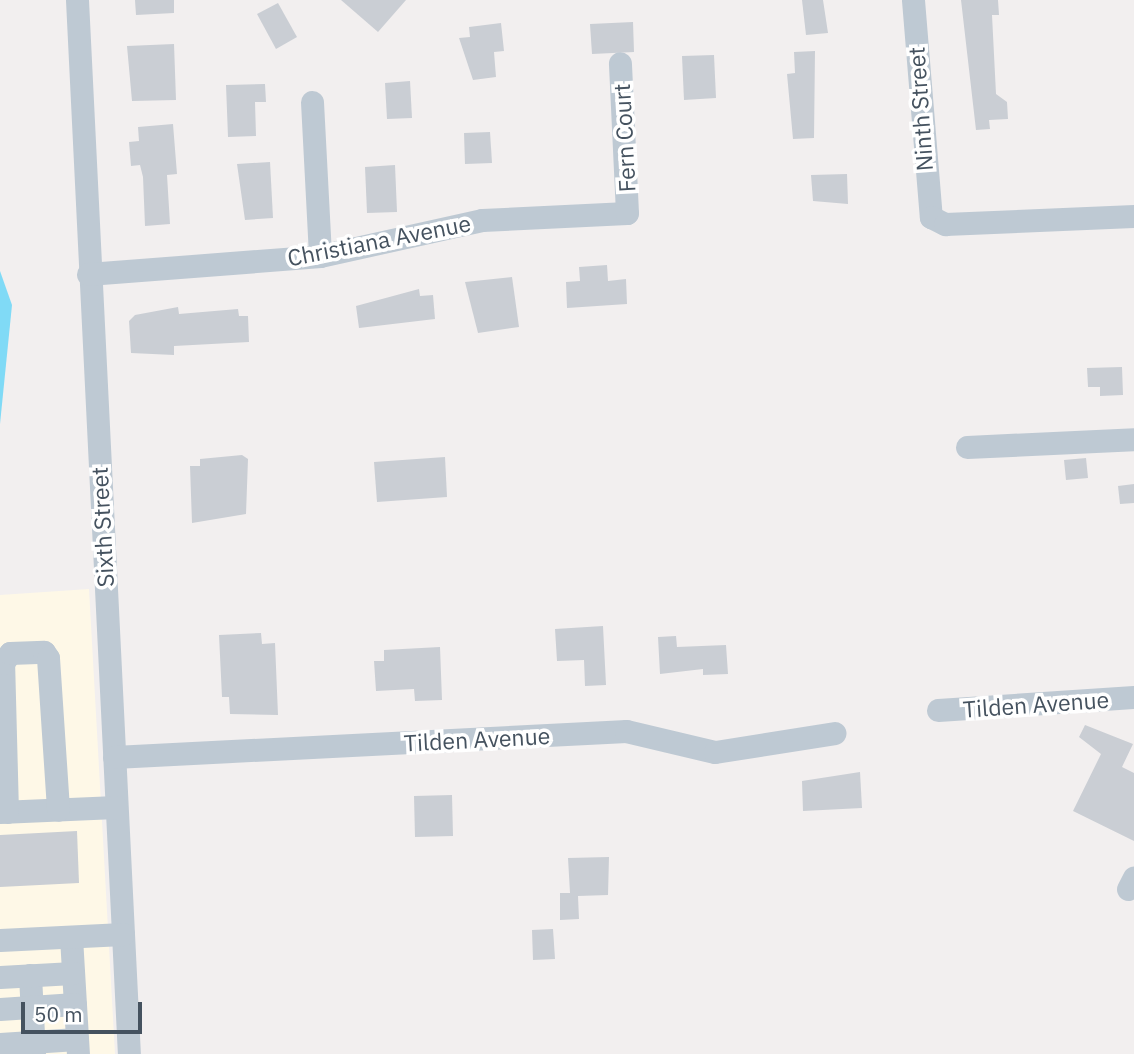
<!DOCTYPE html>
<html>
<head>
<meta charset="utf-8">
<style>
	body { margin:0 }
	#map { position:relative; width:1134px; height:1054px; overflow:hidden; background:#f2efef; font-family:"IBM Plex Sans",sans-serif }
	div>[style] { position:absolute }
	[style*='--x'] { left:calc(var(--x)*1px); top:calc(var(--y)*1px); width:calc(var(--w)*1px); rotate:calc(var(--a)*1deg) }
	.commercial>* { inset:0; background:#fef8e7 }
	.water>* { inset:0; background:#80daf6 }
	.building>* { inset:0; background:#caced4 }
	.minor>* { height:23px; margin:-11.5px; padding:0 11.5px; transform-origin:11.5px; border-radius:11.5px; background:#bec9d3 }
	span { translate:-50% -50%; white-space:nowrap; text-align:center; line-height:1.15; -webkit-text-stroke:7px #fff; paint-order:stroke }
	.street-label { font-size:23px; color:#45525f }
	.scale { position:absolute; left:21px; top:1002px; width:121px; height:32px; box-sizing:border-box; border:4px solid #45525f; border-top:0; padding-left:9px; font-size:21px; line-height:24px; white-space:nowrap; color:#45525f; -webkit-text-stroke:5px #fff; paint-order:stroke }
</style>
</head>
<body>
<div id="map">
	<div class="commercial">
		<i style="clip-path:polygon(89px 589px,115px 1054px,0 1054px,0 595px)"></i>
	</div>
	<div class="water">
		<i style="clip-path:polygon(0 271px,12px 305px,0 424px)"></i>
	</div>
	<div class="building">
		<i style="clip-path:polygon(135px 0,174px 0,174px 13px,136px 15px)"></i>
		<i style="clip-path:polygon(341px 0,406px 0,378px 32px)"></i>
		<i style="clip-path:polygon(802px 0,823px 0,828px 33px,806px 35px)"></i>
		<i style="clip-path:polygon(961px 0,998px 0,999px 15px,992px 15px,996px 94px,1007px 102px,1008px 119px,989px 120px,990px 129px,976px 130px)"></i>
		<i style="clip-path:polygon(278px 3px,297px 37px,276px 49px,257px 14px)"></i>
		<i style="clip-path:polygon(633px 22px,634px 52px,592px 54px,590px 24px)"></i>
		<i style="clip-path:polygon(501px 23px,504px 51px,494px 52px,496px 77px,473px 80px,459px 38px,470px 37px,469px 27px)"></i>
		<i style="clip-path:polygon(174px 44px,176px 100px,132px 101px,127px 46px)"></i>
		<i style="clip-path:polygon(815px 51px,814px 138px,793px 139px,787px 74px,795px 73px,794px 52px)"></i>
		<i style="clip-path:polygon(714px 55px,716px 98px,684px 100px,682px 56px)"></i>
		<i style="clip-path:polygon(410px 81px,412px 118px,387px 119px,385px 83px)"></i>
		<i style="clip-path:polygon(265px 84px,266px 102px,255px 102px,256px 136px,228px 137px,226px 85px)"></i>
		<i style="clip-path:polygon(173px 124px,177px 174px,167px 175px,170px 224px,145px 226px,143px 177px,140px 165px,131px 166px,129px 142px,139px 141px,138px 127px)"></i>
		<i style="clip-path:polygon(490px 132px,492px 163px,465px 164px,464px 133px)"></i>
		<i style="clip-path:polygon(270px 162px,273px 218px,245px 220px,237px 164px)"></i>
		<i style="clip-path:polygon(395px 165px,397px 212px,367px 213px,365px 167px)"></i>
		<i style="clip-path:polygon(847px 174px,848px 204px,813px 201px,811px 175px)"></i>
		<i style="clip-path:polygon(607px 265px,608px 281px,626px 279px,627px 304px,567px 308px,566px 282px,580px 281px,579px 267px)"></i>
		<i style="clip-path:polygon(512px 277px,519px 327px,478px 333px,465px 282px)"></i>
		<i style="clip-path:polygon(419px 289px,420px 296px,433px 295px,435px 319px,359px 328px,356px 306px)"></i>
		<i style="clip-path:polygon(178px 307px,179px 314px,238px 309px,239px 316px,248px 316px,249px 342px,174px 346px,174px 355px,131px 353px,129px 321px,135px 315px)"></i>
		<i style="clip-path:polygon(1122px 367px,1123px 395px,1100px 396px,1100px 387px,1088px 387px,1087px 368px)"></i>
		<i style="clip-path:polygon(242px 455px,248px 459px,246px 514px,192px 523px,190px 466px,200px 466px,200px 459px)"></i>
		<i style="clip-path:polygon(445px 457px,447px 497px,377px 502px,374px 462px)"></i>
		<i style="clip-path:polygon(1086px 458px,1088px 478px,1066px 480px,1064px 460px)"></i>
		<i style="clip-path:polygon(1134px 484px,1134px 503px,1120px 504px,1118px 486px)"></i>
		<i style="clip-path:polygon(603px 626px,606px 685px,585px 686px,584px 660px,557px 661px,555px 629px)"></i>
		<i style="clip-path:polygon(261px 633px,262px 644px,275px 643px,278px 715px,230px 714px,229px 697px,222px 697px,219px 635px)"></i>
		<i style="clip-path:polygon(676px 636px,677px 647px,726px 645px,728px 674px,703px 675px,703px 669px,660px 674px,658px 637px)"></i>
		<i style="clip-path:polygon(440px 647px,442px 700px,415px 701px,414px 689px,376px 691px,374px 661px,384px 661px,384px 650px)"></i>
		<i style="clip-path:polygon(1085px 725px,1133px 744px,1122px 767px,1134px 773px,1134px 841px,1073px 811px,1101px 754px,1079px 737px)"></i>
		<i style="clip-path:polygon(860px 772px,862px 808px,803px 811px,802px 781px)"></i>
		<i style="clip-path:polygon(452px 795px,453px 836px,415px 837px,414px 796px)"></i>
		<i style="clip-path:polygon(77px 831px,79px 883px,0 887px,0 835px)"></i>
		<i style="clip-path:polygon(609px 857px,608px 895px,578px 896px,579px 919px,560px 920px,560px 893px,570px 893px,568px 858px)"></i>
		<i style="clip-path:polygon(553px 929px,555px 959px,533px 960px,532px 930px)"></i>
	</div>
	<div class="minor">
		<i style="--x:77;--y:0;--w:1055;--a:87.18"></i>
		<i style="--x:913;--y:0;--w:218;--a:85.3"></i>
		<i style="--x:931;--y:217;--w:16;--a:27"></i>
		<i style="--x:945;--y:224;--w:189;--a:-2.4"></i>
		<i style="--x:312;--y:102;--w:154;--a:87"></i>
		<i style="--x:88;--y:274;--w:233;--a:-4.4"></i>
		<i style="--x:320;--y:256;--w:166;--a:-12.5"></i>
		<i style="--x:482;--y:220;--w:145;--a:-2.8"></i>
		<i style="--x:627;--y:213;--w:150;--a:-92.7"></i>
		<i style="--x:967;--y:447;--w:167;--a:-2.7"></i>
		<i style="--x:938;--y:710;--w:196;--a:-3.8"></i>
		<i style="--x:114;--y:757;--w:513;--a:-2.91"></i>
		<i style="--x:626;--y:731;--w:91;--a:13.3"></i>
		<i style="--x:715;--y:752;--w:121;--a:-9"></i>
		<i style="--x:0;--y:812;--w:116;--a:-2.5"></i>
		<i style="--x:7;--y:812;--w:149;--a:-91.5"></i>
		<i style="--x:3;--y:663;--w:12;--a:-55"></i>
		<i style="--x:10;--y:653;--w:34;--a:-2"></i>
		<i style="--x:44;--y:652;--w:7;--a:56"></i>
		<i style="--x:48;--y:658;--w:152;--a:86.2"></i>
		<i style="--x:1128;--y:889;--w:13;--a:-63"></i>
		<i style="--x:71;--y:937;--w:117;--a:86.6"></i>
		<i style="--x:0;--y:940;--w:123;--a:-2.8"></i>
		<i style="--x:30;--y:975;--w:79;--a:87.1"></i>
		<i style="--x:0;--y:977;--w:73;--a:-3.1"></i>
		<i style="--x:0;--y:1009;--w:75;--a:-3.8"></i>
		<i style="--x:0;--y:1044;--w:77;--a:-3.7"></i>
	</div>
	<div class="street-label">
		<span style="left:920px;top:109px;rotate:-94deg">Ninth Street</span>
		<span style="left:624px;top:138px;rotate:-93deg">Fern Court</span>
		<span style="left:379px;top:240px;rotate:-11deg">Christiana Avenue</span>
		<span style="left:102px;top:527px;rotate:-93deg">Sixth Street</span>
		<span style="left:1036px;top:704px;rotate:-4deg">Tilden Avenue</span>
		<span style="left:477px;top:739px;rotate:-3deg">Tilden Avenue</span>
	</div>
	<div class="scale">50 m</div>
</div>
</body>
</html>
